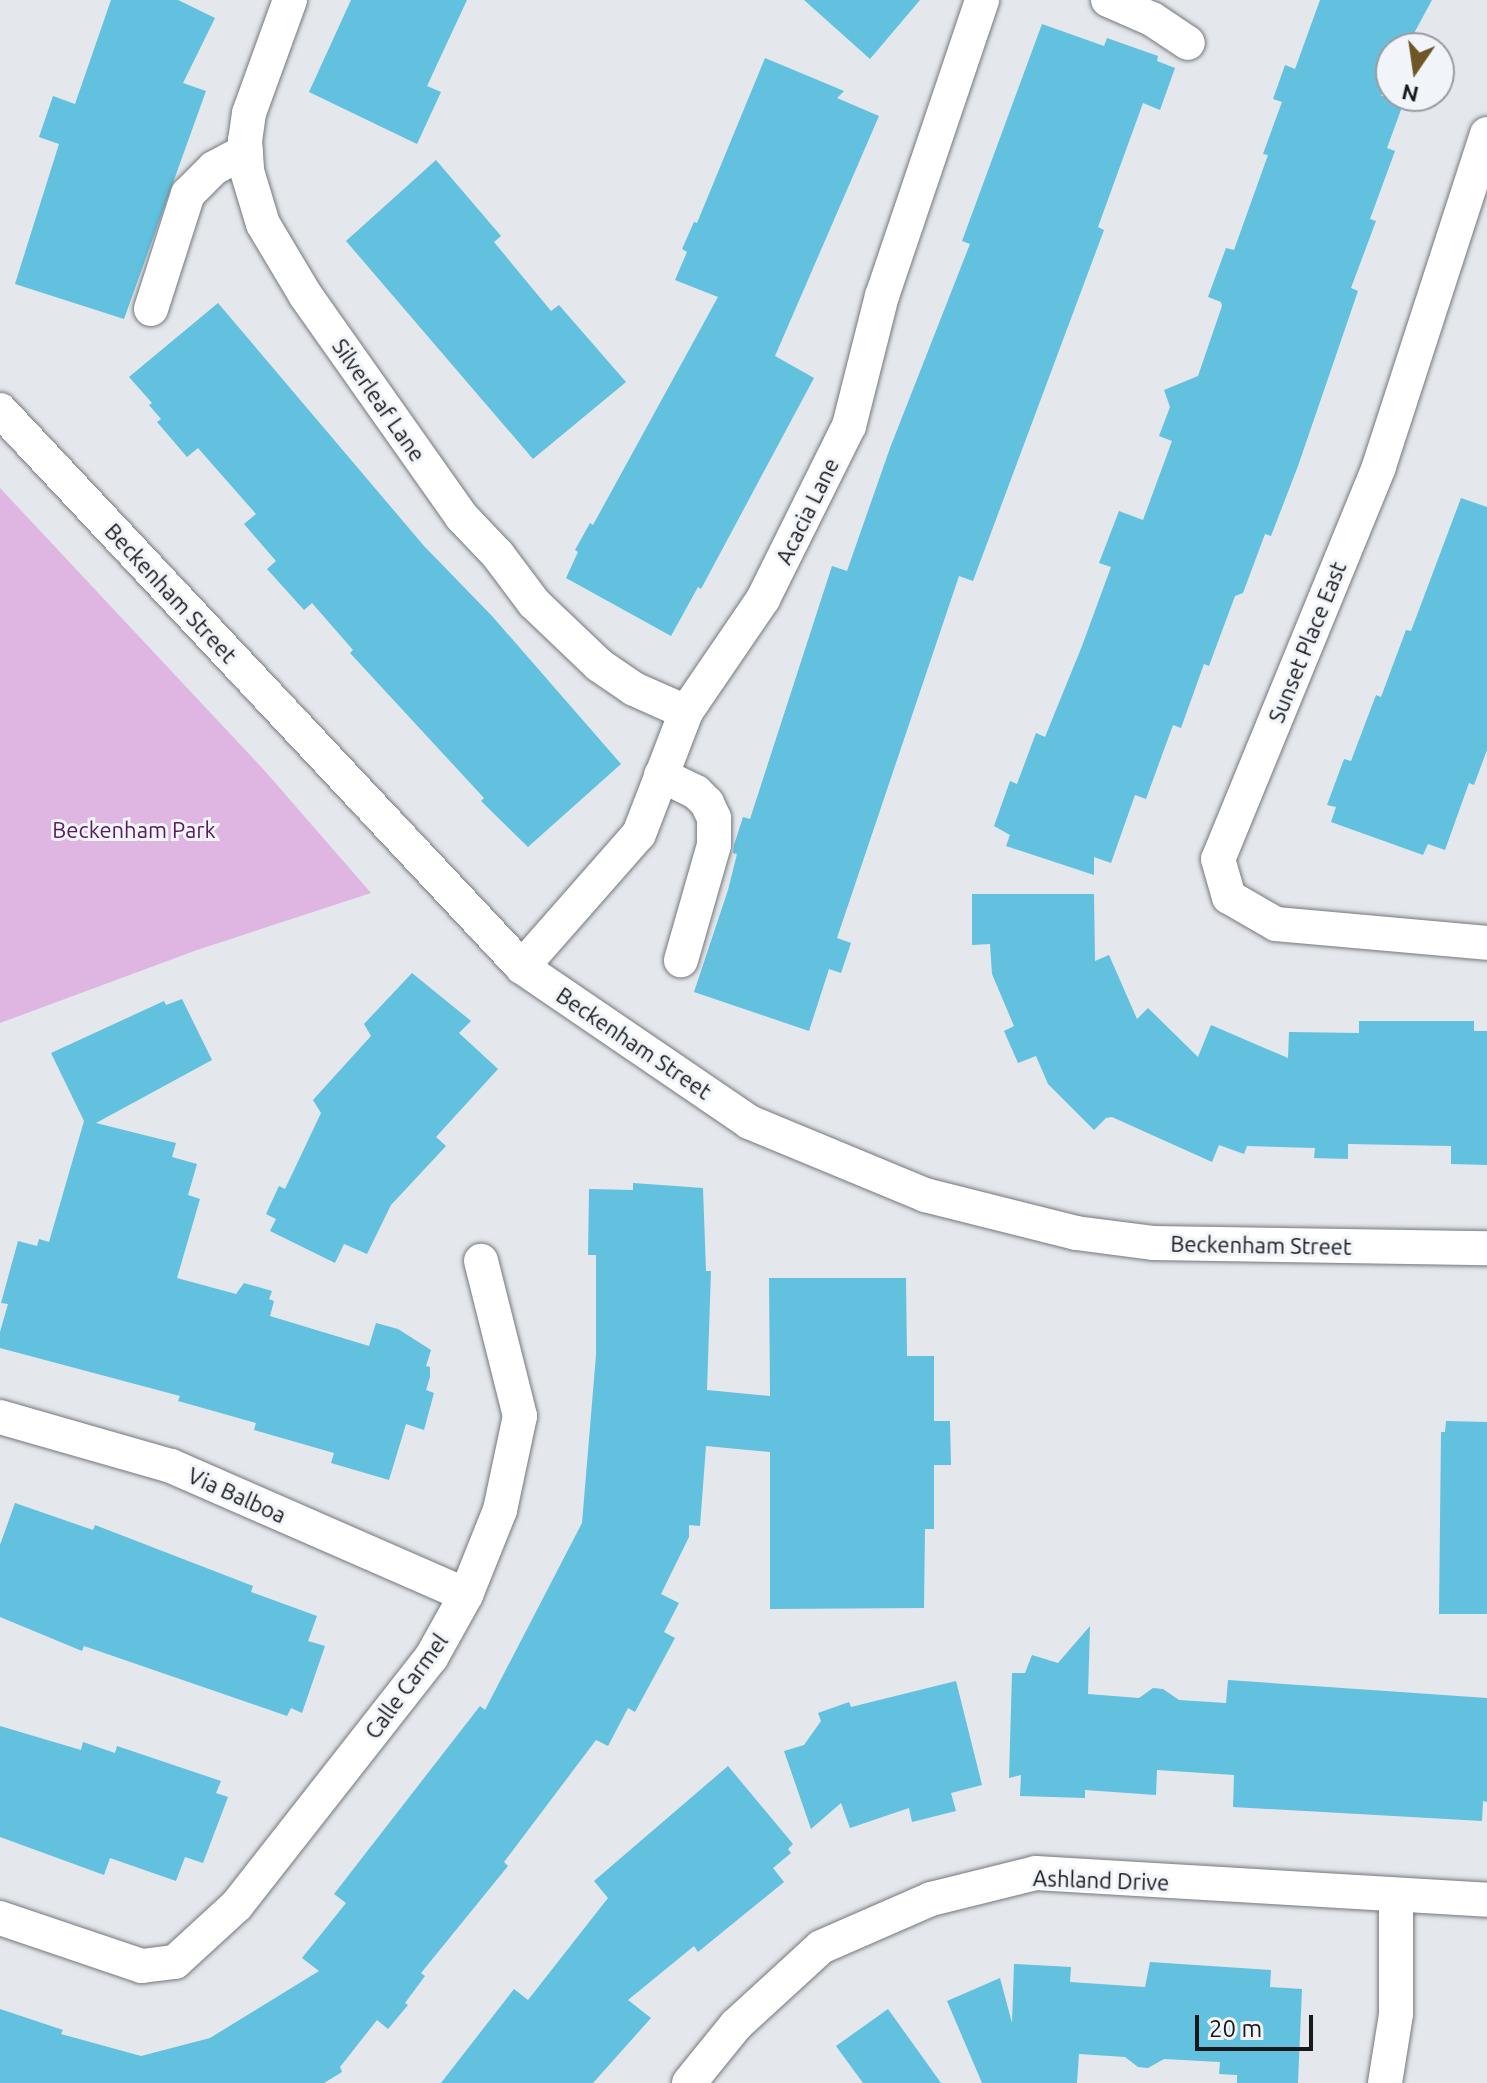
<!DOCTYPE html>
<html>
<head>
<meta charset="utf-8">
<style>
	body { margin:0 }
	#map { position:relative; width:1487px; height:2083px; overflow:hidden; background:#e4e7ec; font-family:Ubuntu,sans-serif }
	div>[style] { position:absolute }
	[style*='--x'] { left:calc(var(--x)*1px); top:calc(var(--y)*1px); width:calc(var(--w)*1px); rotate:calc(var(--a)*1deg) }
	.green>* { inset:0; background:#dfb5e1 }
	.building>* { inset:0; background:#61c1df }
	.roads { filter:drop-shadow(0 0 2px #75787c) drop-shadow(0 0 2px #75787c) }
	.minor>* { height:34px; margin:-17px; padding:0 17px; transform-origin:17px; border-radius:17px; background:#fff }
	span { translate:-50% -50%; white-space:nowrap; text-align:center; line-height:1.15; -webkit-text-stroke:6px #f1f4f9; paint-order:stroke }
	.street-label { font-size:22px; color:#17191a }
	.park-label { font-size:22px; color:#59195f }
	.north { position:absolute; left:1375px; top:32px; width:80px; height:80px; box-sizing:border-box; background:#f1f4f9; border:2px solid #9a9ca0; border-radius:50%; rotate:193deg; font-size:22px; font-weight:700; line-height:32px; text-align:center; color:#17191a }
	.north::after { content:''; display:block; margin:auto; width:28px; height:36px; background:#6e5627; clip-path:polygon(50% 0,100% 100%,50% 72%,0 100%) }
	.scale { position:absolute; left:1195px; top:2015px; width:118px; height:36px; box-sizing:border-box; border:4px solid #17191a; border-top:0; padding-left:10px; font-size:24px; line-height:28px; white-space:nowrap; color:#17191a; -webkit-text-stroke:6px #f1f4f9; paint-order:stroke }
</style>
</head>
<body>
<div id="map">
	<div class="green">
		<i style="clip-path:polygon(0 488px,264px 770px,371px 893px,197px 950px,0 1023px)"></i>
	</div>
	<div class="building">
		<i style="clip-path:polygon(111px 0,178px 0,215px 18px,183px 83px,206px 91px,124px 319px,15px 284px,59px 144px,39px 137px,53px 96px,75px 104px)"></i>
		<i style="clip-path:polygon(351px 0,467px 0,427px 86px,441px 92px,417px 144px,309px 92px)"></i>
		<i style="clip-path:polygon(804px 0,920px 0,870px 59px)"></i>
		<i style="clip-path:polygon(1320px 0,1432px 0,1406px 48px,1391px 48px,1391px 77px,1381px 96px,1406px 96px,1387px 148px,1395px 151px,1370px 219px,1376px 221px,1351px 288px,1358px 291px,1298px 466px,1271px 536px,1265px 534px,1243px 593px,1235px 596px,1209px 666px,1204px 664px,1181px 728px,1173px 725px,1146px 799px,1135px 795px,1111px 863px,1094px 857px,1094px 875px,1006px 846px,1010px 835px,994px 826px,1010px 781px,1017px 784px,1036px 733px,1045px 737px,1082px 646px,1111px 567px,1099px 563px,1119px 511px,1143px 520px,1172px 441px,1159px 436px,1170px 407px,1164px 390px,1198px 376px,1222px 306px,1221px 302px,1208px 297px,1226px 248px,1234px 250px,1268px 155px,1263px 154px,1282px 102px,1273px 99px,1285px 65px,1295px 69px)"></i>
		<i style="clip-path:polygon(1042px 24px,1104px 46px,1107px 38px,1158px 56px,1157px 61px,1175px 68px,1160px 110px,1143px 103px,1098px 227px,1104px 230px,973px 581px,959px 576px,837px 938px,851px 943px,841px 973px,829px 969px,809px 1031px,694px 992px,728px 890px,737px 854px,733px 853px,734px 845px,743px 817px,750px 819px,832px 566px,847px 571px,890px 448px,970px 244px,962px 241px)"></i>
		<i style="clip-path:polygon(765px 58px,844px 91px,837px 98px,879px 116px,775px 356px,814px 378px,701px 589px,698px 587px,671px 636px,566px 578px,578px 552px,575px 550px,590px 523px,593px 525px,718px 297px,675px 280px,687px 252px,682px 249px,694px 222px,697px 223px)"></i>
		<i style="clip-path:polygon(436px 160px,501px 236px,494px 242px,551px 311px,559px 305px,626px 382px,533px 459px,346px 241px)"></i>
		<i style="clip-path:polygon(218px 303px,424px 546px,492px 616px,621px 764px,528px 847px,481px 801px,484px 798px,350px 653px,353px 650px,312px 603px,304px 610px,267px 569px,276px 561px,244px 524px,256px 514px,198px 448px,187px 457px,157px 422px,161px 419px,149px 405px,152px 403px,129px 377px)"></i>
		<i style="clip-path:polygon(1461px 498px,1487px 507px,1487px 750px,1474px 785px,1469px 783px,1445px 850px,1428px 844px,1423px 855px,1331px 822px,1336px 807px,1327px 805px,1344px 759px,1351px 761px,1376px 695px,1381px 697px,1406px 630px,1411px 631px)"></i>
		<i style="clip-path:polygon(972px 894px,1094px 894px,1095px 961px,1109px 955px,1137px 1019px,1148px 1008px,1198px 1057px,1211px 1025px,1288px 1058px,1289px 1032px,1359px 1033px,1359px 1021px,1474px 1021px,1474px 1031px,1487px 1031px,1487px 1165px,1451px 1164px,1451px 1146px,1348px 1144px,1348px 1159px,1314px 1158px,1315px 1148px,1247px 1146px,1244px 1154px,1219px 1145px,1212px 1162px,1112px 1117px,1106px 1118px,1094px 1130px,1048px 1084px,1036px 1056px,1018px 1063px,1004px 1031px,1014px 1026px,992px 974px,990px 944px,972px 945px)"></i>
		<i style="clip-path:polygon(412px 973px,471px 1021px,459px 1033px,498px 1069px,436px 1137px,446px 1146px,391px 1205px,367px 1254px,344px 1244px,335px 1263px,270px 1231px,276px 1219px,266px 1214px,279px 1186px,285px 1189px,321px 1113px,313px 1100px,371px 1036px,364px 1024px)"></i>
		<i style="clip-path:polygon(182px 999px,212px 1060px,96px 1123px,176px 1143px,172px 1157px,197px 1164px,188px 1195px,200px 1199px,177px 1278px,236px 1294px,244px 1283px,272px 1291px,269px 1299px,274px 1301px,270px 1316px,369px 1346px,376px 1323px,398px 1329px,431px 1350px,426px 1366px,430px 1367px,430px 1377px,426px 1390px,434px 1393px,424px 1430px,406px 1424px,389px 1480px,331px 1463px,334px 1453px,254px 1430px,256px 1423px,178px 1401px,180px 1396px,0 1348px,0 1332px,8px 1304px,1px 1303px,18px 1241px,37px 1246px,39px 1239px,49px 1242px,84px 1121px,51px 1053px,164px 1001px,166px 1005px)"></i>
		<i style="clip-path:polygon(633px 1183px,703px 1188px,706px 1271px,711px 1271px,707px 1390px,770px 1396px,769px 1278px,906px 1278px,907px 1356px,934px 1356px,934px 1421px,950px 1421px,951px 1465px,934px 1465px,934px 1529px,925px 1529px,924px 1608px,770px 1609px,770px 1452px,706px 1446px,700px 1526px,689px 1525px,689px 1537px,661px 1594px,679px 1603px,664px 1632px,675px 1638px,635px 1712px,628px 1708px,608px 1746px,596px 1740px,504px 1862px,508px 1866px,421px 1973px,425px 1976px,405px 2003px,408px 2005px,388px 2029px,377px 2020px,340px 2067px,342px 2072px,324px 2083px,0 2083px,0 2009px,63px 2030px,61px 2034px,141px 2056px,210px 2038px,319px 1971px,302px 1958px,346px 1903px,334px 1894px,480px 1706px,485px 1710px,582px 1523px,596px 1355px,596px 1255px,588px 1255px,589px 1189px,633px 1190px)"></i>
		<i style="clip-path:polygon(1446px 1421px,1487px 1422px,1487px 1614px,1439px 1614px,1441px 1432px,1445px 1432px)"></i>
		<i style="clip-path:polygon(15px 1503px,93px 1530px,95px 1525px,253px 1586px,251px 1592px,317px 1616px,308px 1641px,325px 1646px,302px 1713px,291px 1708px,287px 1716px,84px 1646px,82px 1651px,0 1617px,0 1545px)"></i>
		<i style="clip-path:polygon(1090px 1626px,1088px 1694px,1139px 1698px,1153px 1688px,1163px 1689px,1179px 1700px,1226px 1703px,1228px 1680px,1487px 1698px,1487px 1802px,1483px 1801px,1482px 1821px,1233px 1807px,1234px 1775px,1157px 1770px,1156px 1795px,1085px 1790px,1085px 1798px,1020px 1796px,1021px 1775px,1009px 1778px,1012px 1673px,1025px 1673px,1032px 1655px,1058px 1663px)"></i>
		<i style="clip-path:polygon(956px 1681px,982px 1785px,951px 1793px,956px 1811px,912px 1822px,909px 1808px,850px 1828px,841px 1803px,811px 1829px,784px 1751px,804px 1745px,821px 1721px,818px 1713px,849px 1702px,851px 1707px)"></i>
		<i style="clip-path:polygon(0 1726px,81px 1750px,83px 1742px,115px 1753px,117px 1746px,221px 1781px,216px 1793px,228px 1797px,203px 1863px,185px 1857px,176px 1881px,110px 1858px,104px 1875px,0 1837px)"></i>
		<i style="clip-path:polygon(728px 1766px,793px 1844px,788px 1849px,791px 1853px,773px 1868px,784px 1882px,698px 1952px,694px 1946px,628px 2000px,651px 2018px,593px 2083px,441px 2083px,514px 1989px,528px 2000px,608px 1898px,594px 1881px)"></i>
		<i style="clip-path:polygon(1150px 1962px,1271px 1970px,1270px 1987px,1302px 1989px,1298px 2083px,1237px 2083px,1237px 2075px,1219px 2074px,1220px 2062px,1164px 2059px,1148px 2068px,1138px 2067px,1125px 2057px,1079px 2054px,1077px 2083px,982px 2083px,947px 2001px,1000px 1978px,1012px 2023px,1014px 1964px,1071px 1967px,1070px 1982px,1145px 1987px)"></i>
		<i style="clip-path:polygon(888px 2009px,941px 2083px,863px 2083px,836px 2046px)"></i>
	</div>
	<div class="roads">
		<div class="minor">
			<i style="--x:290;--y:0;--w:120;--a:109.9"></i>
			<i style="--x:249;--y:113;--w:27;--a:98"></i>
			<i style="--x:245;--y:140;--w:31;--a:86"></i>
			<i style="--x:247;--y:171;--w:55;--a:73.2"></i>
			<i style="--x:263;--y:224;--w:84;--a:59.2"></i>
			<i style="--x:306;--y:296;--w:269;--a:54.8"></i>
			<i style="--x:461;--y:516;--w:54;--a:46.5"></i>
			<i style="--x:498;--y:555;--w:60;--a:53.1"></i>
			<i style="--x:534;--y:603;--w:90;--a:43.6"></i>
			<i style="--x:599;--y:665;--w:42;--a:34.4"></i>
			<i style="--x:634;--y:689;--w:57;--a:23.9"></i>
			<i style="--x:1108;--y:0;--w:48;--a:23.4"></i>
			<i style="--x:1152;--y:19;--w:43;--a:33.7"></i>
			<i style="--x:1487;--y:134;--w:350;--a:108"></i>
			<i style="--x:1379;--y:467;--w:424;--a:112.3"></i>
			<i style="--x:1218;--y:859;--w:40;--a:74"></i>
			<i style="--x:1229;--y:897;--w:54;--a:29.9"></i>
			<i style="--x:1276;--y:924;--w:212;--a:5.1"></i>
			<i style="--x:151;--y:309;--w:121;--a:-72.2"></i>
			<i style="--x:188;--y:194;--w:37;--a:-45"></i>
			<i style="--x:214;--y:168;--w:36;--a:-28"></i>
			<i style="--x:0;--y:410;--w:763;--a:46.86"></i>
			<i style="--x:522;--y:967;--w:275;--a:34.3"></i>
			<i style="--x:749;--y:1122;--w:191;--a:22.5"></i>
			<i style="--x:925;--y:1195;--w:156;--a:14.1"></i>
			<i style="--x:1076;--y:1233;--w:79;--a:7.3"></i>
			<i style="--x:1154;--y:1243;--w:333;--a:0.9"></i>
			<i style="--x:661;--y:775;--w:39;--a:26"></i>
			<i style="--x:696;--y:792;--w:16;--a:45"></i>
			<i style="--x:707;--y:803;--w:17;--a:65"></i>
			<i style="--x:714;--y:818;--w:27;--a:90"></i>
			<i style="--x:714;--y:845;--w:120;--a:106"></i>
			<i style="--x:522;--y:967;--w:177;--a:-48.7"></i>
			<i style="--x:639;--y:834;--w:131;--a:-68.9"></i>
			<i style="--x:686;--y:712;--w:137;--a:-55.7"></i>
			<i style="--x:763;--y:599;--w:193;--a:-63.6"></i>
			<i style="--x:849;--y:426;--w:134;--a:-75.8"></i>
			<i style="--x:882;--y:296;--w:312;--a:-71.3"></i>
			<i style="--x:0;--y:1417;--w:178;--a:16"></i>
			<i style="--x:171;--y:1466;--w:322;--a:23.6"></i>
			<i style="--x:0;--y:1918;--w:150;--a:18.7"></i>
			<i style="--x:142;--y:1966;--w:33;--a:-7"></i>
			<i style="--x:175;--y:1962;--w:84;--a:-42.6"></i>
			<i style="--x:237;--y:1905;--w:314;--a:-51.9"></i>
			<i style="--x:431;--y:1658;--w:72;--a:-60.9"></i>
			<i style="--x:466;--y:1595;--w:92;--a:-68.2"></i>
			<i style="--x:500;--y:1510;--w:96;--a:-78"></i>
			<i style="--x:520;--y:1416;--w:160;--a:-104.1"></i>
			<i style="--x:689;--y:2083;--w:75;--a:-51"></i>
			<i style="--x:736;--y:2025;--w:115;--a:-42.5"></i>
			<i style="--x:821;--y:1947;--w:120;--a:-23.6"></i>
			<i style="--x:931;--y:1899;--w:108;--a:-13.9"></i>
			<i style="--x:1036;--y:1873;--w:452;--a:3.4"></i>
			<i style="--x:1385;--y:2083;--w:70;--a:-80.9"></i>
			<i style="--x:1396;--y:2014;--w:118;--a:-90"></i>
		</div>
	</div>
	<div class="street-label">
		<span style="left:379px;top:400px;rotate:55deg">Silverleaf Lane</span>
		<span style="left:807px;top:511px;rotate:-64deg">Acacia Lane</span>
		<span style="left:171px;top:593px;rotate:47deg">Beckenham Street</span>
		<span style="left:1307px;top:642px;rotate:-68deg">Sunset Place East</span>
		<span style="left:634px;top:1043px;rotate:34deg">Beckenham Street</span>
		<span style="left:1261px;top:1245px;rotate:1deg">Beckenham Street</span>
		<span style="left:237px;top:1495px;rotate:24deg">Via Balboa</span>
		<span style="left:406px;top:1686px;rotate:-54deg">Calle Carmel</span>
		<span style="left:1101px;top:1880px;rotate:2deg">Ashland Drive</span>
	</div>
	<div class="park-label">
		<span style="left:134px;top:830px">Beckenham Park</span>
	</div>
	<div class="north">N</div>
	<div class="scale">20 m</div>
</div>
</body>
</html>
